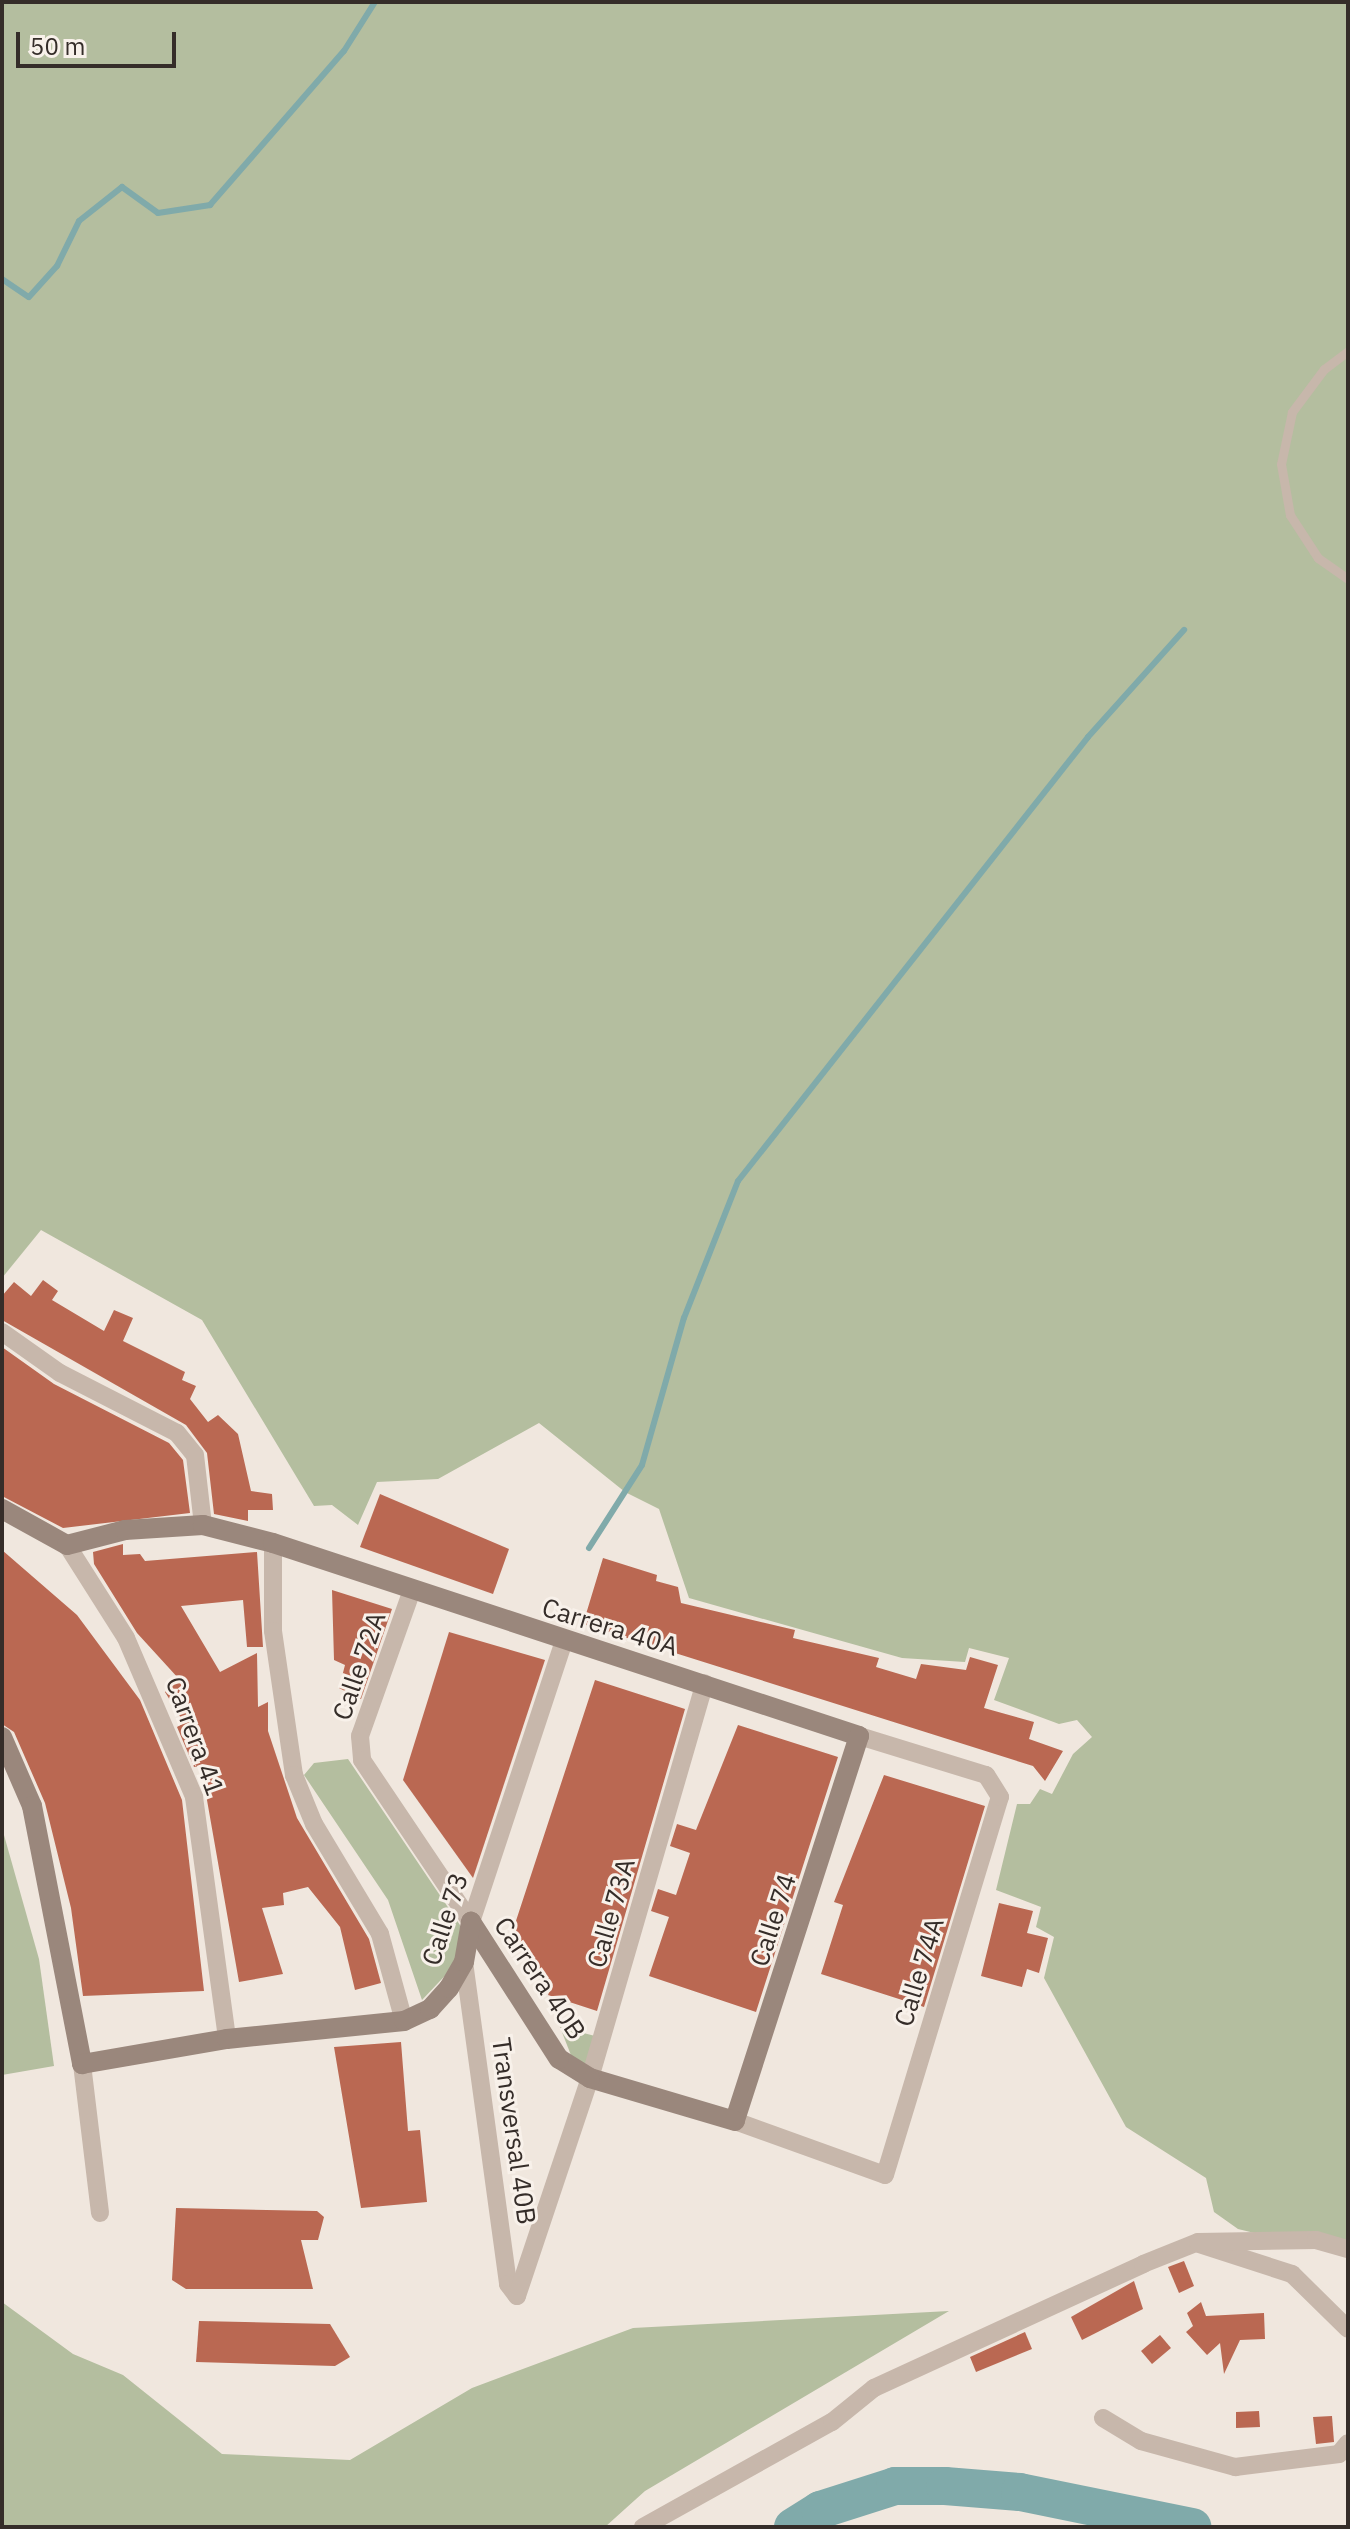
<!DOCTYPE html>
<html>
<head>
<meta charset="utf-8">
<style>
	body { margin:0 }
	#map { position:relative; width:1350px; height:2529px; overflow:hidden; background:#f0e7de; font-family:"IBM Plex Sans",sans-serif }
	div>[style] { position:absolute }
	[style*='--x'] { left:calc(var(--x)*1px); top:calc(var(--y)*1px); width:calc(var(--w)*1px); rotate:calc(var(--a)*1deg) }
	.green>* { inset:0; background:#b4be9f }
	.stream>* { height:6px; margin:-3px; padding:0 3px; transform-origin:3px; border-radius:3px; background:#80aaaa }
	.river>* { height:38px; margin:-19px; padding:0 19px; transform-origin:19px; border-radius:19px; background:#80aaaa }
	.building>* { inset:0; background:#ba6852 }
	.lane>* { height:9px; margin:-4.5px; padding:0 4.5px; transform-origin:4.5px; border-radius:4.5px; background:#c7b7ab }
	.street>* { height:18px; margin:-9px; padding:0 9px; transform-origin:9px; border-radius:9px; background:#c7b7ab }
	.secondary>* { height:20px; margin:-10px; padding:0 10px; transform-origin:10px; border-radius:10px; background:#9a877c }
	span { translate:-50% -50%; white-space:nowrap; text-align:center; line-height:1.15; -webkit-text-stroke:6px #f8f1ea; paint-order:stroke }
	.street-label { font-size:26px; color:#352d29 }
	.frame { position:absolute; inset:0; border:4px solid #352d29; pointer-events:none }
	.scale { position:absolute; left:16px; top:32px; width:160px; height:36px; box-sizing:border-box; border:4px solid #352d29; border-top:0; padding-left:10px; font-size:24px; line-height:28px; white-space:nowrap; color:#352d29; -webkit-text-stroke:6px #f8f1ea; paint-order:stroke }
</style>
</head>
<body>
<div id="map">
	<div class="green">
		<i style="clip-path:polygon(2px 2px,1348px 2px,1348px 2256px,1238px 2229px,1214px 2212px,1206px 2178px,1126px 2127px,1044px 1978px,1054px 1937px,1036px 1927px,1041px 1907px,996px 1890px,1017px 1804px,1030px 1804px,1040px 1789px,1052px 1794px,1073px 1754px,1092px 1737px,1077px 1720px,1059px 1724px,994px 1700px,1009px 1658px,969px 1648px,965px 1662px,902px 1658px,689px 1598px,659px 1509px,625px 1492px,539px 1423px,438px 1479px,377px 1482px,358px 1525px,332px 1505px,314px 1506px,202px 1320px,41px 1230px,2px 1278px)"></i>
		<i style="clip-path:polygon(348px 1759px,462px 1928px,456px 1964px,422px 2000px,388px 1900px,304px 1775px,314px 1763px)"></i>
		<i style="clip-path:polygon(2px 1828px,39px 1959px,54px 2066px,2px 2075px)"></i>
		<i style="clip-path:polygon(560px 2027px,599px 2037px,586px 2068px,574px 2063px)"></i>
		<i style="clip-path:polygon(2px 2302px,73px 2354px,123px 2375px,222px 2454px,350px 2460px,472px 2388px,633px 2328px,949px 2311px,645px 2491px,605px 2527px,2px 2527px)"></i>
	</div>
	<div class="stream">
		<i style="--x:2;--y:279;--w:32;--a:34"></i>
		<i style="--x:29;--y:297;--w:42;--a:-47.9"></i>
		<i style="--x:57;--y:266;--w:50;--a:-63.9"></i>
		<i style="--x:79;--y:221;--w:55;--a:-38.3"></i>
		<i style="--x:122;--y:187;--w:44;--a:35.8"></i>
		<i style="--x:158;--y:213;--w:53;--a:-8.7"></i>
		<i style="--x:210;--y:205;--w:204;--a:-49"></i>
		<i style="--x:344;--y:51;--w:58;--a:-57.7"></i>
		<i style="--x:589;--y:1548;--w:98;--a:-57.4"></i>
		<i style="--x:642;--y:1465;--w:153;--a:-74.1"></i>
		<i style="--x:684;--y:1318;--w:147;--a:-68.5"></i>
		<i style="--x:738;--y:1181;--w:565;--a:-51.75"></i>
		<i style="--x:1088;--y:737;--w:144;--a:-48.1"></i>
	</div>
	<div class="river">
		<i style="--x:793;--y:2527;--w:32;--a:-32"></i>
		<i style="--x:820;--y:2510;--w:79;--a:-17.7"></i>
		<i style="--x:895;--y:2486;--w:50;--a:0"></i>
		<i style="--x:945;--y:2486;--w:75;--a:4.6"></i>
		<i style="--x:1020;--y:2492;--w:176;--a:11.5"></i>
	</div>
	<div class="building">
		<i style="clip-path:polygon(43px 1280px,58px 1291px,52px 1300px,104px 1331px,114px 1310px,133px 1318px,123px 1341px,185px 1372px,182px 1380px,196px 1386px,190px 1399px,208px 1422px,218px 1415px,238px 1434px,251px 1491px,272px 1494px,273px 1510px,248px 1510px,248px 1521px,214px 1514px,207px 1453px,186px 1425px,2px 1320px,2px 1296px,14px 1282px,31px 1296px)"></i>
		<i style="clip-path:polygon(2px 1347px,54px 1384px,169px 1443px,183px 1460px,190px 1513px,63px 1528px,2px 1496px)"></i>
		<i style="clip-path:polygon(380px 1494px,509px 1549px,493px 1594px,360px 1547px)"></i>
		<i style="clip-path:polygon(123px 1544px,123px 1555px,140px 1554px,145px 1561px,257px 1552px,263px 1647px,247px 1647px,243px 1600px,181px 1606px,220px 1672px,257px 1653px,258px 1707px,268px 1702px,268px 1731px,297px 1818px,369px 1939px,381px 1983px,355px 1990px,340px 1927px,308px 1887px,283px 1893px,284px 1905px,262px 1908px,283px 1974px,239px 1982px,201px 1766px,194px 1767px,177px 1727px,184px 1723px,165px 1692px,179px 1679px,137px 1633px,94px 1564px,93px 1552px)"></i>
		<i style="clip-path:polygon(2px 1550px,77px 1615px,140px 1700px,182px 1800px,204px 1991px,83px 1996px,71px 1908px,45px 1803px,14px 1732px,2px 1724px)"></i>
		<i style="clip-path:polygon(603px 1558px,657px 1575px,656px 1581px,678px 1587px,681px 1603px,795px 1630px,793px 1638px,879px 1658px,876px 1667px,916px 1679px,921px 1664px,966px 1670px,970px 1657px,998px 1665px,984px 1708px,1034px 1722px,1029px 1739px,1063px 1751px,1045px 1781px,1033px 1766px,583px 1624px)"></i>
		<i style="clip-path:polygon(332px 1590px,392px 1609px,361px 1699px,339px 1688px,345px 1665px,334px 1660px)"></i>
		<i style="clip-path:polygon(449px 1632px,545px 1660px,473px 1878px,403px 1780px)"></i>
		<i style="clip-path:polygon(595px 1680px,685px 1709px,597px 2011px,548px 1995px,552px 1985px,512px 1933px)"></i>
		<i style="clip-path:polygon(738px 1725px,838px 1757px,756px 2012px,649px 1976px,669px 1917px,651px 1911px,658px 1889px,676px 1895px,690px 1853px,670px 1846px,677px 1824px,696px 1830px)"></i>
		<i style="clip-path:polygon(884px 1775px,985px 1806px,924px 2007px,821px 1974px,843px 1905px,834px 1902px)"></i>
		<i style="clip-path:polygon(999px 1903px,1033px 1911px,1027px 1933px,1048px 1938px,1039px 1973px,1027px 1969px,1022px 1987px,981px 1976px)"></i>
		<i style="clip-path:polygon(401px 2042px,408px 2131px,420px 2130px,427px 2202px,361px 2208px,334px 2047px)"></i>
		<i style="clip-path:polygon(176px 2208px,317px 2211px,324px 2217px,318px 2240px,301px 2240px,313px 2289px,186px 2289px,172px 2280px)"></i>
		<i style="clip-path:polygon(1184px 2261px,1194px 2286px,1179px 2293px,1168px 2267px)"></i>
		<i style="clip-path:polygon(1134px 2281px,1143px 2309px,1082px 2340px,1071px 2317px)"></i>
		<i style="clip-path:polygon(1201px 2302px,1206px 2316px,1264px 2313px,1265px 2339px,1240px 2340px,1224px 2374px,1220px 2343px,1207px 2355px,1186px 2332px,1193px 2326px,1187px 2313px)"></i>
		<i style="clip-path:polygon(199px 2321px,330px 2324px,350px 2357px,335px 2366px,196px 2362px)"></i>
		<i style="clip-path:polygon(1025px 2332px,1032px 2349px,976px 2372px,970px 2357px)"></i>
		<i style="clip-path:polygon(1160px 2335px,1171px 2348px,1152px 2364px,1141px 2351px)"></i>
		<i style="clip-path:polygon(1259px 2411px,1260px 2427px,1236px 2428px,1236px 2412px)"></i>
		<i style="clip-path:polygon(1332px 2416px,1334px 2442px,1316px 2444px,1313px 2417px)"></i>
	</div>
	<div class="lane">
		<i style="--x:1348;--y:351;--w:30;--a:143"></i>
		<i style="--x:1324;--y:369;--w:54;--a:126.7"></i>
		<i style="--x:1292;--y:412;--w:53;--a:101.9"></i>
		<i style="--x:1281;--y:464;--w:52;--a:80"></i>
		<i style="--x:1290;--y:515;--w:51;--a:56.9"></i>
		<i style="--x:1318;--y:558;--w:37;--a:35"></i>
	</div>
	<div class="street">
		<i style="--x:2;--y:1332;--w:71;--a:35.3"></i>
		<i style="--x:60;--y:1373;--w:131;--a:27.1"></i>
		<i style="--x:177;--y:1433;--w:28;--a:51"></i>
		<i style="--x:195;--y:1455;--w:70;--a:83.5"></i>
		<i style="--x:273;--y:1543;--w:88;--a:90"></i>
		<i style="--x:273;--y:1631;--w:146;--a:81.7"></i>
		<i style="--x:294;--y:1775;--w:53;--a:67.8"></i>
		<i style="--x:314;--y:1824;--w:128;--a:59"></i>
		<i style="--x:380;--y:1934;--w:90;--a:74.6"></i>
		<i style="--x:67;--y:1545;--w:110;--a:57.6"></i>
		<i style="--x:126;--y:1638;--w:173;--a:66.8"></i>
		<i style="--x:194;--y:1797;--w:244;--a:82.2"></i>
		<i style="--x:412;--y:1590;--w:155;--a:109.6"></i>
		<i style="--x:360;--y:1736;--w:24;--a:85"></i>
		<i style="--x:362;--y:1760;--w:195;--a:56.1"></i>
		<i style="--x:471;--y:1922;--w:296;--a:-71.7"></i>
		<i style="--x:464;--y:1962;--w:325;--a:82.2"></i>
		<i style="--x:508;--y:2284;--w:15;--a:53"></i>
		<i style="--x:517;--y:2296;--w:230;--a:-71.5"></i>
		<i style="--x:590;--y:2078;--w:411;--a:-73.8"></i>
		<i style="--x:82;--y:2064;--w:150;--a:83.1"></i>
		<i style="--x:735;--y:2121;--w:159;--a:19.8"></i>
		<i style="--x:885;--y:2175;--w:395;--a:-73.1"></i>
		<i style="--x:1000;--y:1797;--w:26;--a:-122"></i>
		<i style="--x:986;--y:1775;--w:133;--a:-162.9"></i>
		<i style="--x:1199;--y:2244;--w:98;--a:17.9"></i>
		<i style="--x:1292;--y:2274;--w:78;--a:44.5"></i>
		<i style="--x:1103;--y:2418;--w:44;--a:31.2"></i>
		<i style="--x:1141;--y:2441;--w:98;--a:15.5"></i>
		<i style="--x:1235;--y:2467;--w:105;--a:-7.1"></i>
		<i style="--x:1339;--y:2454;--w:14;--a:-51"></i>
		<i style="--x:643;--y:2527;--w:216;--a:-29.1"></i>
		<i style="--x:832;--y:2422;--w:54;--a:-39"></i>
		<i style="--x:874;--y:2388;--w:296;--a:-24.7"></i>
		<i style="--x:1143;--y:2264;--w:59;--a:-21.8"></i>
		<i style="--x:1198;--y:2242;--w:118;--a:-1"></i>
		<i style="--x:1316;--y:2240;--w:33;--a:16"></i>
	</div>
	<div class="secondary">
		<i style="--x:2;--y:1509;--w:74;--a:29"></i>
		<i style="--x:67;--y:1545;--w:60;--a:-14.5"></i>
		<i style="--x:125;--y:1530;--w:78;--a:-3.7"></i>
		<i style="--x:203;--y:1525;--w:72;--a:14.4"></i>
		<i style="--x:273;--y:1543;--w:617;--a:18.23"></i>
		<i style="--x:859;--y:1736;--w:404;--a:107.9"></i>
		<i style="--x:735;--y:2121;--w:151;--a:-163.5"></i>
		<i style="--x:590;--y:2078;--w:36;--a:-148"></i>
		<i style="--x:559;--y:2059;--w:163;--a:-122.7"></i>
		<i style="--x:2;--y:1737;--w:75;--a:66.5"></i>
		<i style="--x:32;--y:1806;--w:263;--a:79"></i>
		<i style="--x:82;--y:2064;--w:147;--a:-9.8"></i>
		<i style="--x:227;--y:2039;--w:178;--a:-5.8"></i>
		<i style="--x:404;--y:2021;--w:29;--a:-25"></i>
		<i style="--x:430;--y:2009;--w:28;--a:-48"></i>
		<i style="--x:449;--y:1988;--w:30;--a:-60"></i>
		<i style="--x:464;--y:1962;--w:41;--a:-80.1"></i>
	</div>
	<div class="street-label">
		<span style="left:610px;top:1627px;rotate:17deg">Carrera 40A</span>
		<span style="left:359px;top:1666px;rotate:-71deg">Calle 72A</span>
		<span style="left:195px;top:1736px;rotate:70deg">Carrera 41</span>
		<span style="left:611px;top:1913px;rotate:-74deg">Calle 73A</span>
		<span style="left:445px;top:1919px;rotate:-72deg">Calle 73</span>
		<span style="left:773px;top:1920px;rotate:-72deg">Calle 74</span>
		<span style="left:919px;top:1972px;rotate:-73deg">Calle 74A</span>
		<span style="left:540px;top:1978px;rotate:56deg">Carrera 40B</span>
		<span style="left:514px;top:2131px;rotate:82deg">Transversal 40B</span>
	</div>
	<div class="frame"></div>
	<div class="scale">50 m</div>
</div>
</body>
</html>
